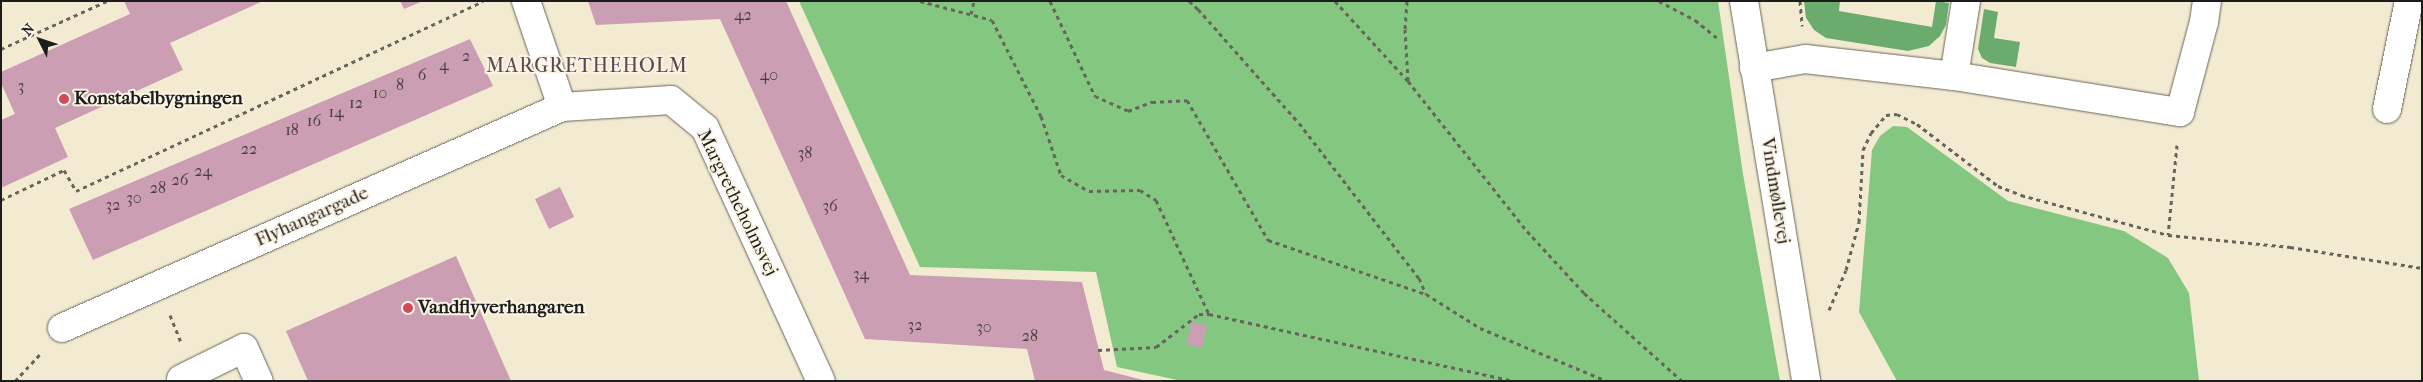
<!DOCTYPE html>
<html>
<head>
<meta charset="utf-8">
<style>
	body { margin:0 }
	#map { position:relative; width:2423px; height:382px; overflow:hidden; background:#f3ebd1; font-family:"IM FELL French Canon",serif }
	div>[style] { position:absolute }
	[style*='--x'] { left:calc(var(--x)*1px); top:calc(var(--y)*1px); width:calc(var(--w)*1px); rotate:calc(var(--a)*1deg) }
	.green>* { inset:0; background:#84c780 }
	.forest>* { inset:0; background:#6bac6e }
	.building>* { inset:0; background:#cb9eb4 }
	.path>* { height:3px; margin-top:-1.5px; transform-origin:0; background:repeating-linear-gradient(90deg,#67645b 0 4px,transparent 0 8px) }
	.roads { filter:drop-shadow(0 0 1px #67645b) drop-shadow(0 0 1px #67645b) }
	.minor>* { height:28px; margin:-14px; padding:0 14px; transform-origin:14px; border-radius:14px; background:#fff }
	.dots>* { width:14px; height:14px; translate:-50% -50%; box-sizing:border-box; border:2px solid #fcf5e5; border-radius:50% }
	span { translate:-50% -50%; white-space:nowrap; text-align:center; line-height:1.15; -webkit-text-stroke:4px #fcf5e5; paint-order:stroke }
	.number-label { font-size:16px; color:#483c42 }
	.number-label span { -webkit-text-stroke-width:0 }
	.poi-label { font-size:19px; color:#1c1c1c; font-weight:700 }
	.left { translate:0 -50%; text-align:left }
	.street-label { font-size:19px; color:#1c1c1c }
	.neighbourhood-label { font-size:20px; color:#594a51; letter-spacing:1px }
	.frame { position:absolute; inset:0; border:2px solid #1c1c1c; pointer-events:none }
	.north { position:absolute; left:15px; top:15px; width:50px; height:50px; -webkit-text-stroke:4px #fcf5e5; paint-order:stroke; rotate:311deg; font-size:14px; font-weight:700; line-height:20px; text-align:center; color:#1c1c1c }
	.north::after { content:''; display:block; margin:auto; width:18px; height:22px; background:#1c1c1c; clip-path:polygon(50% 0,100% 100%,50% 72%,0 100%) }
</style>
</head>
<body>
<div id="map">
	<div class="green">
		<i style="clip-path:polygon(799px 1px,1718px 1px,1743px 174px,1780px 381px,1182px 381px,1117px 367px,1096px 272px,920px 267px)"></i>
		<i style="clip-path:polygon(1893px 126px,1907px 127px,2008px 201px,2124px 231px,2168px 258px,2189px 293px,2199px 381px,1897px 381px,1859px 312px,1872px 150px,1880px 136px)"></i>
	</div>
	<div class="forest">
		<i style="clip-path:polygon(1804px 1px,1840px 1px,1839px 11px,1932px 27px,1936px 1px,1949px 3px,1946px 25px,1940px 36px,1929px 46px,1908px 51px,1826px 38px,1814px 30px,1806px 18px)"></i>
		<i style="clip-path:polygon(1984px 9px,1998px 12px,1994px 38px,2020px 42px,2016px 67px,1990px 63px,1982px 58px,1978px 49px)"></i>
	</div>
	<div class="building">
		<i style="clip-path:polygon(124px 1px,263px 1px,170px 43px,183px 70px,55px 128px,68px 157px,1px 188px,1px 120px,15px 114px,1px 83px,1px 72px,130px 14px)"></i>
		<i style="clip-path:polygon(400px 1px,423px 1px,404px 9px)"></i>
		<i style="clip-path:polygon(588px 1px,786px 1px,910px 275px,1082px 282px,1104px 370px,1147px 381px,1035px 381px,1027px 349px,865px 339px,720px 19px,596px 25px)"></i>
		<i style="clip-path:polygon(470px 39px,493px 86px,93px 260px,69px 209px)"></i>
		<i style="clip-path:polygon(560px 187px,574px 217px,549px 229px,535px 199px)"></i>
		<i style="clip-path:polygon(456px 256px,511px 381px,308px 381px,286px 331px)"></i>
		<i style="clip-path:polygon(1192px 322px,1207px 325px,1202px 348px,1186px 344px)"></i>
	</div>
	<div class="path">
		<i style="--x:920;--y:1;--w:74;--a:14.8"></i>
		<i style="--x:992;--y:20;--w:108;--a:63"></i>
		<i style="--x:1041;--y:116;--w:62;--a:71.3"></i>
		<i style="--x:1061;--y:175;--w:32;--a:30"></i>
		<i style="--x:1089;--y:191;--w:51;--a:-1.1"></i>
		<i style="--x:1140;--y:190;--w:19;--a:32"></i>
		<i style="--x:1156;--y:200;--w:126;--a:65.1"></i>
		<i style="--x:1209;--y:314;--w:311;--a:12.4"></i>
		<i style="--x:1050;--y:1;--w:105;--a:64.7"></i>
		<i style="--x:1095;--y:96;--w:36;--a:24"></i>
		<i style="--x:1128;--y:111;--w:26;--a:-21"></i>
		<i style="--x:1152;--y:102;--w:35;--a:-3"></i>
		<i style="--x:1187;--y:100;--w:162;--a:59.9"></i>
		<i style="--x:1268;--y:240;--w:167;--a:18.9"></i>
		<i style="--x:1426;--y:294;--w:64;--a:32.2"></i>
		<i style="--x:1480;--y:328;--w:138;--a:22.7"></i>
		<i style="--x:1189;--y:1;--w:12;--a:42"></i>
		<i style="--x:1198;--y:9;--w:152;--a:48.5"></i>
		<i style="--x:1299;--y:123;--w:196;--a:52.3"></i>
		<i style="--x:1419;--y:278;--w:17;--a:66"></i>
		<i style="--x:1335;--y:1;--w:108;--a:47.6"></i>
		<i style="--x:1408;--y:81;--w:191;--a:51.6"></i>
		<i style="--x:1527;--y:231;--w:84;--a:47.4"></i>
		<i style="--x:1584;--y:293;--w:132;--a:41.9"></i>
		<i style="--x:1407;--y:1;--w:28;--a:94"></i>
		<i style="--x:1405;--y:29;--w:52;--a:86.7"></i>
		<i style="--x:1659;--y:1;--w:41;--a:27.8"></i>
		<i style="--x:1695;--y:20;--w:28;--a:39"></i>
		<i style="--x:1800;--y:1;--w:25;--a:85"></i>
		<i style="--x:971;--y:14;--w:13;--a:-77"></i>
		<i style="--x:1;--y:49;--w:116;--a:-24.4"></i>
		<i style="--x:2177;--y:145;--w:90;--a:95.7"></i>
		<i style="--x:2168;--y:235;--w:123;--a:5.6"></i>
		<i style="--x:2290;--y:247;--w:134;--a:9"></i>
		<i style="--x:1;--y:200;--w:70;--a:-25.5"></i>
		<i style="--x:64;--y:170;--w:24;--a:60"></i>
		<i style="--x:76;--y:191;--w:449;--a:-25"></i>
		<i style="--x:1829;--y:310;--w:43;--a:-67"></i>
		<i style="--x:1846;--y:270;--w:50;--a:-74.8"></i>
		<i style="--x:1859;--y:222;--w:72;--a:-86.8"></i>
		<i style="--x:1863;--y:150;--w:19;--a:-65"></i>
		<i style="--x:1871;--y:133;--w:23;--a:-50"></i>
		<i style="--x:1886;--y:115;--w:11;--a:-5"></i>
		<i style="--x:1897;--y:114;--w:22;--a:27"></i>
		<i style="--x:1917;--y:124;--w:102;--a:37.4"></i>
		<i style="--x:1998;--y:186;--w:25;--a:21"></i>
		<i style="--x:2021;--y:195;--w:152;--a:15.2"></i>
		<i style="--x:170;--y:315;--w:29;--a:68"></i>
		<i style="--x:1098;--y:350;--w:58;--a:-3"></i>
		<i style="--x:1156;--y:347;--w:54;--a:-37.5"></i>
		<i style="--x:1199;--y:314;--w:10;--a:0"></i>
		<i style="--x:15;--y:381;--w:38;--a:-47"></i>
	</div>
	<div class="roads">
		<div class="minor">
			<i style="--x:526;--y:1;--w:112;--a:71.2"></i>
			<i style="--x:562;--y:107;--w:109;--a:-3.7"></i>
			<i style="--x:671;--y:100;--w:44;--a:39.5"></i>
			<i style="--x:705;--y:128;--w:278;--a:65.4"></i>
			<i style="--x:1744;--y:1;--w:385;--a:80.7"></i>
			<i style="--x:1754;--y:68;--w:52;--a:-10"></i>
			<i style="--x:1805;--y:59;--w:150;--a:6.5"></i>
			<i style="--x:1954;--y:76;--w:229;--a:9.1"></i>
			<i style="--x:2180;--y:112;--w:93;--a:-75.1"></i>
			<i style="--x:2204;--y:22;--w:21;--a:-82"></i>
			<i style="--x:1954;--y:76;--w:76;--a:-80.9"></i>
			<i style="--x:2387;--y:109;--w:110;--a:-78.5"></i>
			<i style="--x:62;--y:328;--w:547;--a:-23.85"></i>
			<i style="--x:181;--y:379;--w:70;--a:-26.2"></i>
			<i style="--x:244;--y:348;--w:36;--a:66"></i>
		</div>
	</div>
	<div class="dots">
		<i style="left:64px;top:99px;background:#d1495b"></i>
		<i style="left:408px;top:308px;background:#d1495b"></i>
	</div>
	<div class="number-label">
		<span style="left:743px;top:15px">42</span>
		<span style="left:466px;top:56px">2</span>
		<span style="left:444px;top:65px">4</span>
		<span style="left:422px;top:75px">6</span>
		<span style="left:769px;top:75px">40</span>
		<span style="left:400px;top:85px">8</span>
		<span style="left:21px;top:86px">3</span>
		<span style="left:380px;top:93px">10</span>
		<span style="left:356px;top:103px">12</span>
		<span style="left:336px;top:112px">14</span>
		<span style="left:314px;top:121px">16</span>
		<span style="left:292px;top:130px">18</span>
		<span style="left:249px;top:149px">22</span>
		<span style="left:805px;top:153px">38</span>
		<span style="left:203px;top:171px">24</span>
		<span style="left:180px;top:180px">26</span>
		<span style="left:158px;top:188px">28</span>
		<span style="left:134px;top:198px">30</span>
		<span style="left:113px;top:205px">32</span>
		<span style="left:830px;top:206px">36</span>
		<span style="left:861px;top:274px">34</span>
		<span style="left:915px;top:325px">32</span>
		<span style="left:984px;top:327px">30</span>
		<span style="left:1030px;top:336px">28</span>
	</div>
	<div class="poi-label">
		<span class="left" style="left:74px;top:99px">Konstabelbygningen</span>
		<span class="left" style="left:418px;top:308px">Vandflyverhangaren</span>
	</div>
	<div class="street-label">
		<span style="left:1775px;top:191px;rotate:81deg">Vindmøllevej</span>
		<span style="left:737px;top:203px;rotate:64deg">Margretheholmsvej</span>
		<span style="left:312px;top:217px;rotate:-24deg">Flyhangargade</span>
	</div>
	<div class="neighbourhood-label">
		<span style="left:587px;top:65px">MARGRETHEHOLM</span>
	</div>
	<div class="frame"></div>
	<div class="north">N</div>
</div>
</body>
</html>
